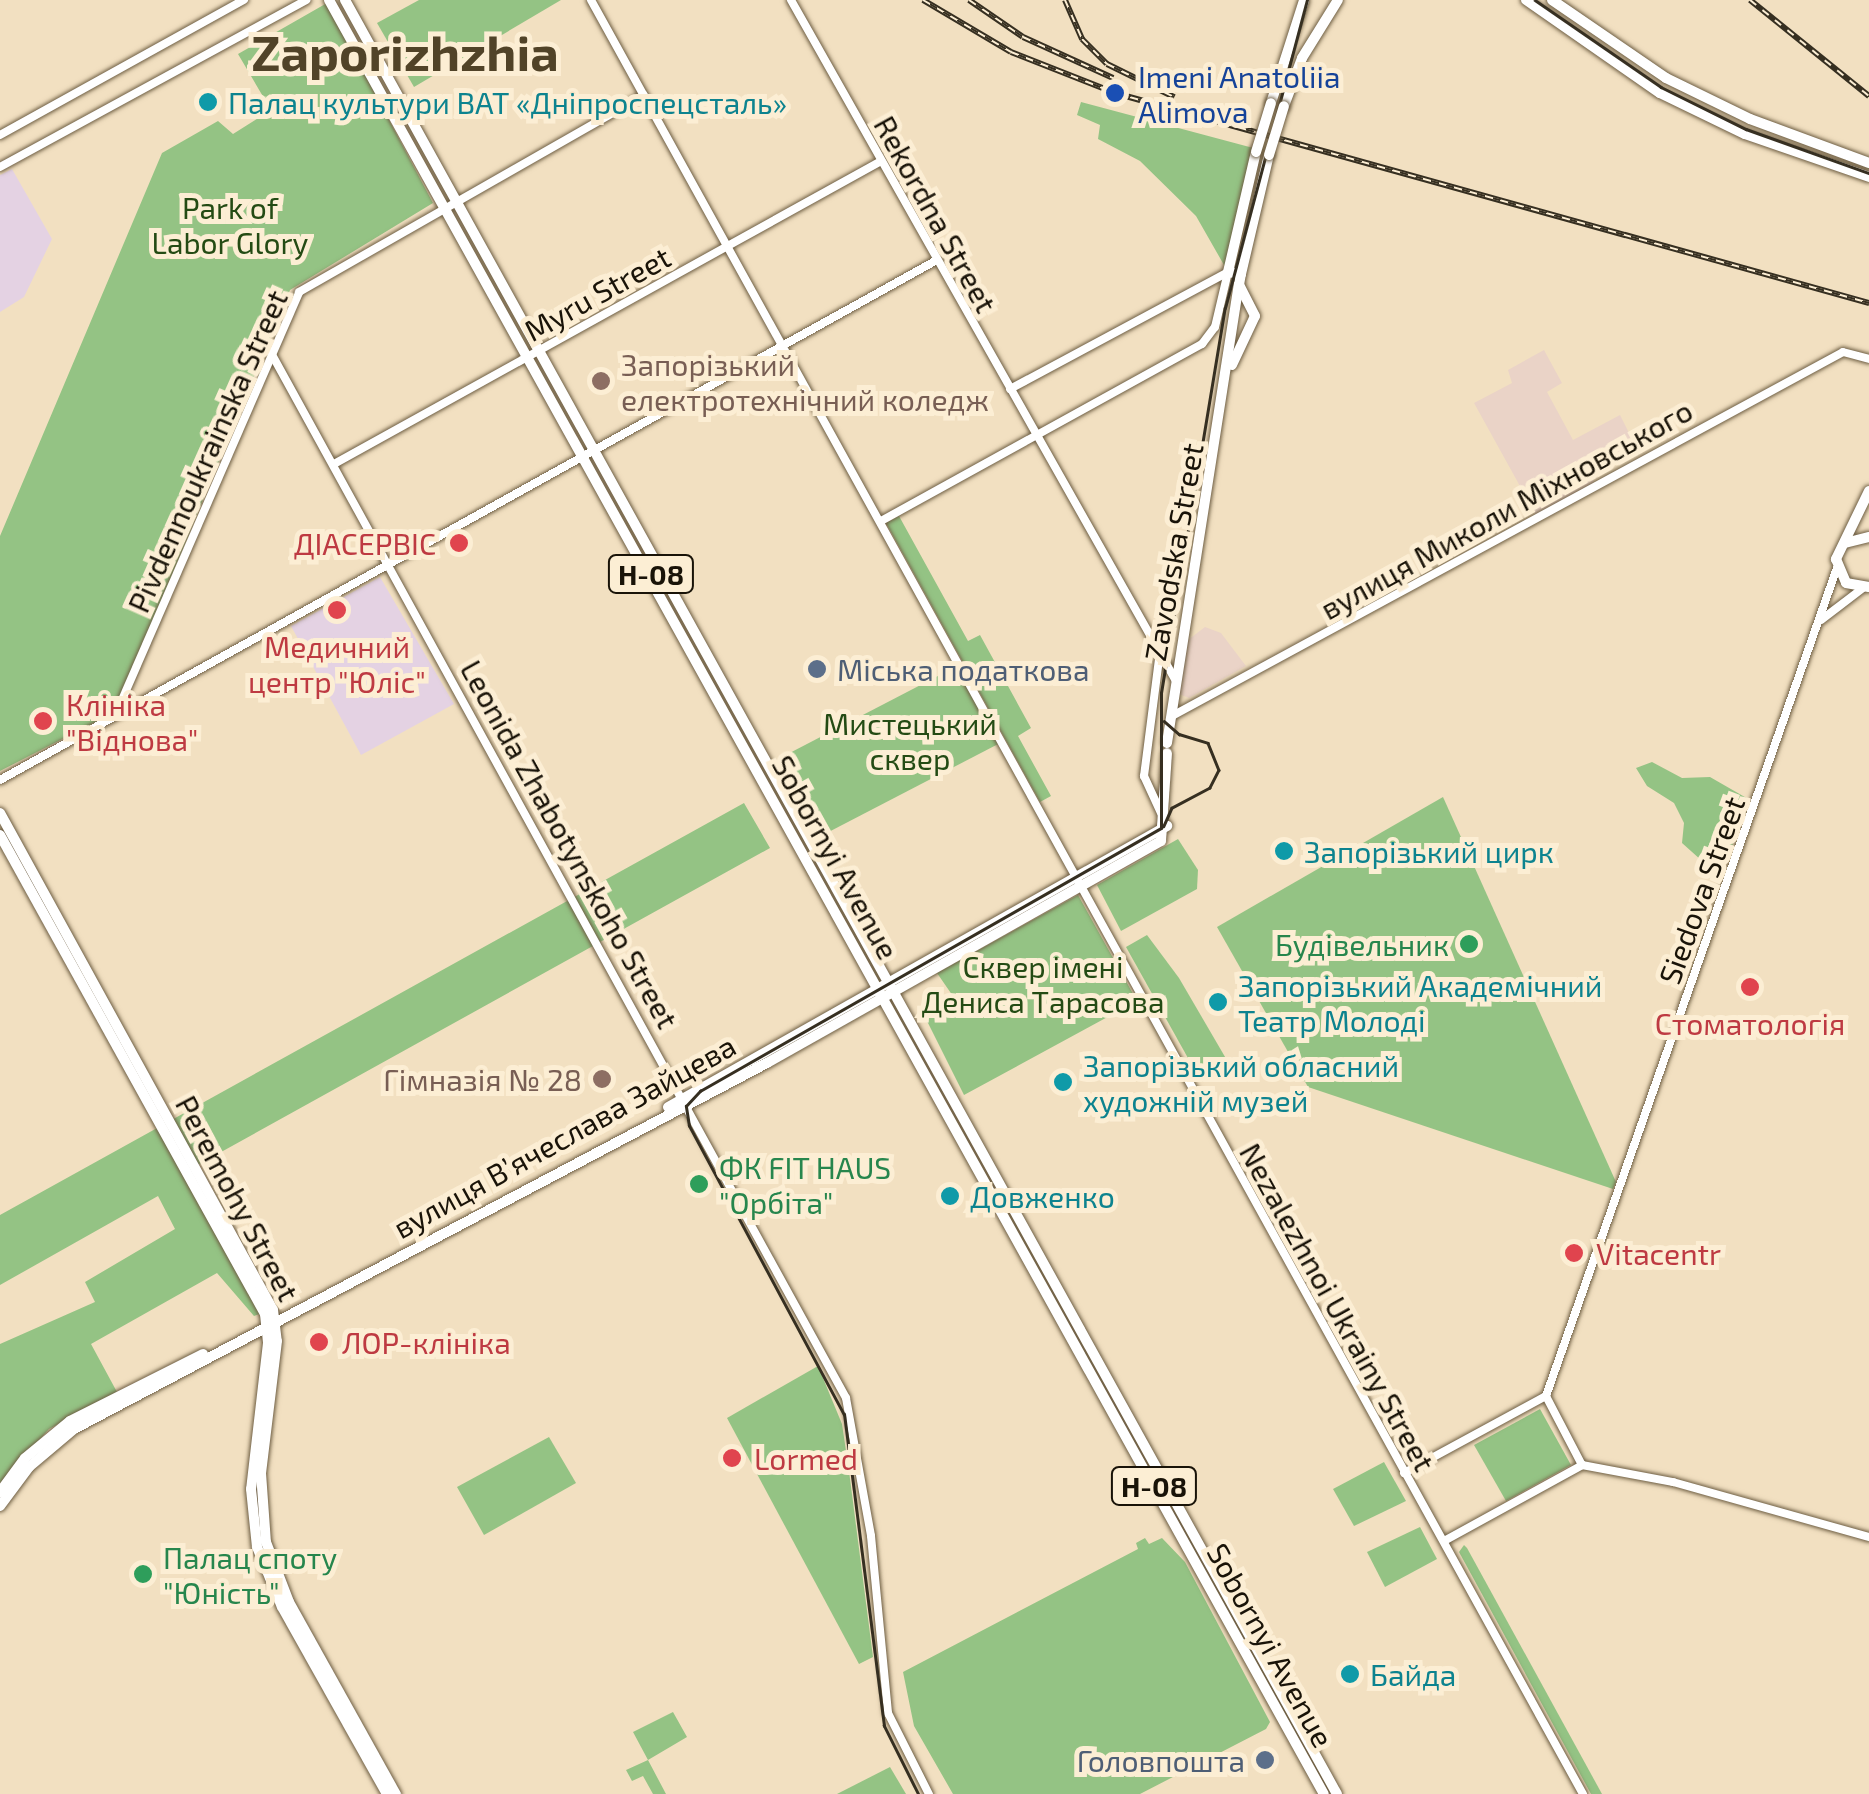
<!DOCTYPE html>
<html>
<head>
<meta charset="utf-8">
<style>
	body { margin:0 }
	#map { position:relative; width:1869px; height:1794px; overflow:hidden; background:#f2e0c1; font-family:"Exo 2",sans-serif }
	div>[style] { position:absolute }
	[style*='--x'] { left:calc(var(--x)*1px); top:calc(var(--y)*1px); width:calc(var(--w)*1px); rotate:calc(var(--a)*1deg) }
	.commercial>* { inset:0; background:#ead3c7 }
	.medical>* { inset:0; background:#e4d2e3 }
	.green>* { inset:0; background:#94c384 }
	.roads { filter:drop-shadow(0 0 2px #6d5d42) drop-shadow(0 0 2px #6d5d42) }
	.minor>* { height:8px; margin:-4px; padding:0 4px; transform-origin:4px; border-radius:4px; background:#fff }
	.major>* { height:10px; margin:-5px; padding:0 5px; transform-origin:5px; border-radius:5px; background:#fff }
	.tram>* { height:2.5px; margin:-1.25px; padding:0 1.25px; transform-origin:1.25px; border-radius:1.25px; background:#362f21 }
	.rail>* { height:6px; margin-top:-3px; transform-origin:0; background:repeating-linear-gradient(90deg,#fceed4 0 8px,#362f21 0 16px); box-sizing:border-box; border-block:2px solid #362f21 }
	.bridges { filter:drop-shadow(0 0 2px #6d5d42) drop-shadow(0 0 2px #6d5d42) }
	.major-bridge>* { height:10px; margin:-5px; padding:0 5px; transform-origin:5px; border-radius:5px; background:#fff }
	.dots>* { width:28px; height:28px; translate:-50% -50%; box-sizing:border-box; border:5px solid #fceed4; border-radius:50% }
	span { translate:-50% -50%; white-space:nowrap; text-align:center; line-height:1.15; -webkit-text-stroke:10px #fceed4; paint-order:stroke }
	.shield-label span { padding:2px 8px; background:#fceed4; border:2px solid; border-radius:8px; -webkit-text-stroke-width:0 }
	.shield-label { font-size:28px; color:#191308; font-weight:700 }
	.transit-label { font-size:30px; color:#164399 }
	.left { translate:0 -50%; text-align:left }
	.culture-label { font-size:30px; color:#0d838f }
	.park-label { font-size:30px; color:#244b14 }
	.street-label { font-size:30px; color:#191308 }
	.education-label { font-size:30px; color:#785e54 }
	.right { translate:-100% -50%; text-align:right }
	.health-label { font-size:30px; color:#be3a42 }
	.service-label { font-size:30px; color:#4e5e75 }
	.leisure-label { font-size:30px; color:#27864d }
	.town-label { font-size:50px; color:#514328; font-weight:700 }
</style>
</head>
<body>
<div id="map">
	<div class="commercial">
		<i style="clip-path:polygon(1544px 350px,1562px 383px,1547px 392px,1573px 440px,1620px 415px,1635px 445px,1589px 471px,1595px 484px,1536px 515px,1474px 403px,1512px 383px,1508px 370px)"></i>
		<i style="clip-path:polygon(1205px 627px,1221px 633px,1246px 666px,1189px 698px,1179px 694px,1188px 640px)"></i>
	</div>
	<div class="medical">
		<i style="clip-path:polygon(12px 169px,52px 239px,24px 297px,0 312px,0 175px)"></i>
		<i style="clip-path:polygon(380px 577px,454px 704px,361px 755px,291px 626px)"></i>
	</div>
	<div class="green">
		<i style="clip-path:polygon(419px 0,561px 0,414px 87px,377px 23px)"></i>
		<i style="clip-path:polygon(327px 3px,433px 203px,290px 290px,115px 712px,0 771px,0 536px,162px 153px,218px 121px,233px 134px,271px 110px,238px 54px)"></i>
		<i style="clip-path:polygon(1081px 102px,1257px 149px,1228px 272px,1196px 216px,1140px 161px,1098px 139px,1100px 125px,1077px 115px)"></i>
		<i style="clip-path:polygon(899px 516px,968px 641px,980px 635px,1031px 728px,1018px 736px,1051px 796px,1040px 802px,886px 523px)"></i>
		<i style="clip-path:polygon(961px 664px,1004px 741px,819px 837px,780px 758px)"></i>
		<i style="clip-path:polygon(1652px 762px,1682px 778px,1710px 777px,1750px 800px,1720px 877px,1682px 843px,1684px 823px,1674px 803px,1647px 786px,1636px 768px)"></i>
		<i style="clip-path:polygon(1443px 797px,1616px 1182px,1613px 1189px,1308px 1087px,1217px 927px)"></i>
		<i style="clip-path:polygon(744px 803px,770px 848px,185px 1172px,262px 1313px,254px 1316px,217px 1273px,91px 1344px,117px 1392px,49px 1429px,0 1483px,0 1344px,95px 1302px,85px 1282px,175px 1229px,158px 1196px,0 1285px,0 1215px)"></i>
		<i style="clip-path:polygon(1178px 839px,1198px 870px,1197px 889px,1121px 931px,1097px 885px)"></i>
		<i style="clip-path:polygon(1078px 895px,1137px 1001px,964px 1095px,926px 1019px,957px 1002px,937px 973px)"></i>
		<i style="clip-path:polygon(1147px 935px,1179px 978px,1235px 1074px,1198px 1076px,1126px 947px)"></i>
		<i style="clip-path:polygon(818px 1366px,842px 1424px,849px 1471px,873px 1657px,859px 1664px,727px 1418px)"></i>
		<i style="clip-path:polygon(1540px 1409px,1571px 1465px,1506px 1501px,1474px 1445px)"></i>
		<i style="clip-path:polygon(549px 1437px,576px 1483px,484px 1535px,457px 1487px)"></i>
		<i style="clip-path:polygon(1384px 1462px,1406px 1501px,1354px 1526px,1333px 1489px)"></i>
		<i style="clip-path:polygon(1420px 1527px,1437px 1559px,1385px 1587px,1367px 1552px)"></i>
		<i style="clip-path:polygon(1145px 1538px,1149px 1544px,1162px 1538px,1185px 1562px,1270px 1722px,1266px 1729px,1140px 1794px,953px 1794px,914px 1726px,903px 1672px,1138px 1549px,1136px 1543px)"></i>
		<i style="clip-path:polygon(1464px 1545px,1467px 1548px,1602px 1794px,1591px 1794px,1459px 1552px)"></i>
		<i style="clip-path:polygon(673px 1712px,687px 1737px,648px 1760px,666px 1794px,653px 1794px,643px 1776px,632px 1781px,626px 1770px,648px 1760px,633px 1732px)"></i>
		<i style="clip-path:polygon(890px 1767px,906px 1794px,837px 1794px)"></i>
	</div>
	<div class="roads">
		<div class="minor">
			<i style="--x:591;--y:0;--w:2050;--a:61.06"></i>
			<i style="--x:791;--y:0;--w:782;--a:60.52"></i>
			<i style="--x:0;--y:135;--w:279;--a:-29"></i>
			<i style="--x:0;--y:167;--w:349;--a:-28.6"></i>
			<i style="--x:270;--y:351;--w:1195;--a:61.18"></i>
			<i style="--x:846;--y:1398;--w:140;--a:79.7"></i>
			<i style="--x:871;--y:1536;--w:178;--a:84.5"></i>
			<i style="--x:888;--y:1713;--w:91;--a:63.2"></i>
			<i style="--x:1010;--y:389;--w:247;--a:-28.2"></i>
			<i style="--x:334;--y:464;--w:625;--a:-28.98"></i>
			<i style="--x:881;--y:521;--w:367;--a:-28.9"></i>
			<i style="--x:1202;--y:344;--w:21;--a:-53"></i>
			<i style="--x:1215;--y:327;--w:57;--a:-76.7"></i>
			<i style="--x:1821;--y:620;--w:53;--a:-37.3"></i>
			<i style="--x:1159;--y:659;--w:118;--a:97.3"></i>
			<i style="--x:1144;--y:776;--w:41;--a:65.3"></i>
			<i style="--x:115;--y:716;--w:462;--a:-66.5"></i>
			<i style="--x:299;--y:292;--w:397;--a:-29.7"></i>
			<i style="--x:1172;--y:716;--w:763;--a:-28.48"></i>
			<i style="--x:1843;--y:352;--w:27;--a:15"></i>
			<i style="--x:0;--y:780;--w:1069;--a:-29.03"></i>
			<i style="--x:1546;--y:1396;--w:878;--a:-70.64"></i>
			<i style="--x:1582;--y:1465;--w:93;--a:10.6"></i>
			<i style="--x:1673;--y:1482;--w:204;--a:15.7"></i>
			<i style="--x:1404;--y:1473;--w:162;--a:-28.5"></i>
			<i style="--x:1444;--y:1541;--w:158;--a:-28.8"></i>
			<i style="--x:1582;--y:1465;--w:78;--a:-117.6"></i>
		</div>
		<div class="major">
			<i style="--x:329;--y:0;--w:2051;--a:60.99"></i>
			<i style="--x:345;--y:0;--w:2050;--a:61.06"></i>
			<i style="--x:1526;--y:0;--w:163;--a:34.8"></i>
			<i style="--x:1660;--y:93;--w:94;--a:25.8"></i>
			<i style="--x:1745;--y:134;--w:131;--a:19.1"></i>
			<i style="--x:1552;--y:0;--w:138;--a:34.4"></i>
			<i style="--x:1666;--y:78;--w:93;--a:26"></i>
			<i style="--x:1750;--y:119;--w:127;--a:20.3"></i>
			<i style="--x:1271;--y:103;--w:108;--a:-72.2"></i>
			<i style="--x:1284;--y:106;--w:51;--a:-69.4"></i>
			<i style="--x:1302;--y:58;--w:68;--a:-58.2"></i>
			<i style="--x:1241;--y:274;--w:122;--a:-76.8"></i>
			<i style="--x:1232;--y:365;--w:54;--a:-64.9"></i>
			<i style="--x:1255;--y:316;--w:35;--a:-117"></i>
			<i style="--x:1239;--y:285;--w:11;--a:-80"></i>
			<i style="--x:1241;--y:274;--w:13;--a:-171"></i>
			<i style="--x:1228;--y:272;--w:123;--a:-76.9"></i>
			<i style="--x:1869;--y:491;--w:76;--a:115.9"></i>
			<i style="--x:1836;--y:559;--w:26;--a:67"></i>
			<i style="--x:1846;--y:583;--w:23;--a:10"></i>
			<i style="--x:1845;--y:543;--w:25;--a:-14"></i>
			<i style="--x:1167;--y:743;--w:464;--a:-81.1"></i>
			<i style="--x:0;--y:813;--w:567;--a:61.22"></i>
			<i style="--x:273;--y:1310;--w:31;--a:83"></i>
			<i style="--x:277;--y:1341;--w:133;--a:96.9"></i>
			<i style="--x:261;--y:1473;--w:69;--a:85.9"></i>
			<i style="--x:266;--y:1542;--w:64;--a:69"></i>
			<i style="--x:289;--y:1602;--w:220;--a:60.9"></i>
			<i style="--x:0;--y:835;--w:547;--a:61.05"></i>
			<i style="--x:265;--y:1314;--w:29;--a:84"></i>
			<i style="--x:268;--y:1343;--w:147;--a:96.6"></i>
			<i style="--x:251;--y:1489;--w:58;--a:84.1"></i>
			<i style="--x:257;--y:1547;--w:65;--a:67.4"></i>
			<i style="--x:282;--y:1607;--w:214;--a:60.7"></i>
			<i style="--x:668;--y:1107;--w:573;--a:-29.39"></i>
			<i style="--x:0;--y:1492;--w:42;--a:-53.7"></i>
			<i style="--x:25;--y:1458;--w:58;--a:-39.4"></i>
			<i style="--x:70;--y:1421;--w:149;--a:-26.7"></i>
			<i style="--x:0;--y:1506;--w:49;--a:-53.4"></i>
			<i style="--x:29;--y:1467;--w:59;--a:-40.2"></i>
			<i style="--x:74;--y:1429;--w:784;--a:-27.84"></i>
			<i style="--x:767;--y:1063;--w:452;--a:-29.4"></i>
			<i style="--x:1161;--y:841;--w:88;--a:-86.1"></i>
		</div>
	</div>
	<div class="tram">
		<i style="--x:1535;--y:0;--w:153;--a:34.6"></i>
		<i style="--x:1661;--y:87;--w:95;--a:26.3"></i>
		<i style="--x:1746;--y:129;--w:131;--a:19.7"></i>
		<i style="--x:1164;--y:721;--w:20;--a:41"></i>
		<i style="--x:1179;--y:734;--w:30;--a:17"></i>
		<i style="--x:1208;--y:743;--w:29;--a:68"></i>
		<i style="--x:1219;--y:770;--w:20;--a:117"></i>
		<i style="--x:1210;--y:788;--w:43;--a:152.2"></i>
		<i style="--x:1172;--y:808;--w:20;--a:114"></i>
		<i style="--x:918;--y:1794;--w:76;--a:-116.6"></i>
		<i style="--x:884;--y:1726;--w:314;--a:-97.3"></i>
		<i style="--x:844;--y:1415;--w:328;--a:-118.2"></i>
		<i style="--x:689;--y:1126;--w:20;--a:-99"></i>
		<i style="--x:686;--y:1106;--w:21;--a:-47"></i>
		<i style="--x:700;--y:1091;--w:531;--a:-29.7"></i>
		<i style="--x:1161;--y:828;--w:135;--a:-90"></i>
		<i style="--x:1161;--y:693;--w:390;--a:-80.6"></i>
		<i style="--x:1225;--y:308;--w:319;--a:-75.1"></i>
	</div>
	<div class="rail">
		<i style="--x:923;--y:0;--w:102;--a:30.6"></i>
		<i style="--x:1011;--y:52;--w:112;--a:21.5"></i>
		<i style="--x:1115;--y:93;--w:783;--a:15.56"></i>
		<i style="--x:969;--y:0;--w:65;--a:34.4"></i>
		<i style="--x:1023;--y:37;--w:99;--a:24.5"></i>
		<i style="--x:1065;--y:0;--w:43;--a:66.4"></i>
		<i style="--x:1082;--y:39;--w:35;--a:45"></i>
		<i style="--x:1107;--y:64;--w:75;--a:26.2"></i>
		<i style="--x:1750;--y:0;--w:153;--a:38.9"></i>
	</div>
	<div class="bridges">
		<div class="major-bridge">
			<i style="--x:1256;--y:152;--w:51;--a:-73"></i>
			<i style="--x:1269;--y:155;--w:51;--a:-73"></i>
		</div>
	</div>
	<div class="dots">
		<i style="left:1115px;top:93px;background:#1a4fb4"></i>
		<i style="left:208px;top:102px;background:#0f9aa8"></i>
		<i style="left:601px;top:381px;background:#8d6e63"></i>
		<i style="left:459px;top:543px;background:#e0444e"></i>
		<i style="left:337px;top:610px;background:#e0444e"></i>
		<i style="left:817px;top:669px;background:#5c6f8a"></i>
		<i style="left:43px;top:721px;background:#e0444e"></i>
		<i style="left:1284px;top:851px;background:#0f9aa8"></i>
		<i style="left:1469px;top:944px;background:#2e9e5b"></i>
		<i style="left:1750px;top:987px;background:#e0444e"></i>
		<i style="left:1218px;top:1002px;background:#0f9aa8"></i>
		<i style="left:602px;top:1079px;background:#8d6e63"></i>
		<i style="left:1063px;top:1082px;background:#0f9aa8"></i>
		<i style="left:699px;top:1184px;background:#2e9e5b"></i>
		<i style="left:950px;top:1196px;background:#0f9aa8"></i>
		<i style="left:1574px;top:1253px;background:#e0444e"></i>
		<i style="left:319px;top:1342px;background:#e0444e"></i>
		<i style="left:732px;top:1458px;background:#e0444e"></i>
		<i style="left:143px;top:1574px;background:#2e9e5b"></i>
		<i style="left:1350px;top:1674px;background:#0f9aa8"></i>
		<i style="left:1265px;top:1760px;background:#5c6f8a"></i>
	</div>
	<div class="shield-label">
		<span style="left:651px;top:574px">Н-08</span>
		<span style="left:1154px;top:1486px">Н-08</span>
	</div>
	<div class="transit-label">
		<span class="left" style="left:1138px;top:93px">Imeni Anatoliia<br>Alimova</span>
	</div>
	<div class="culture-label">
		<span class="left" style="left:228px;top:102px">Палац культури ВАТ «Дніпроспецсталь»</span>
		<span class="left" style="left:1304px;top:851px">Запорізький цирк</span>
		<span class="left" style="left:1238px;top:1002px">Запорізький Академічний<br>Театр Молоді</span>
		<span class="left" style="left:1083px;top:1082px">Запорізький обласний<br>художній музей</span>
		<span class="left" style="left:970px;top:1196px">Довженко</span>
		<span class="left" style="left:1370px;top:1674px">Байда</span>
	</div>
	<div class="park-label">
		<span style="left:230px;top:224px">Park of<br>Labor Glory</span>
		<span style="left:910px;top:740px">Мистецький<br>сквер</span>
		<span style="left:1043px;top:983px">Сквер імені<br>Дениса Тарасова</span>
	</div>
	<div class="street-label">
		<span style="left:936px;top:214px;rotate:61deg">Rekordna Street</span>
		<span style="left:597px;top:293px;rotate:-29deg">Myru Street</span>
		<span style="left:207px;top:451px;rotate:-66deg">Pivdennoukrainska Street</span>
		<span style="left:1506px;top:509px;rotate:-29deg">вулиця Миколи Міхновського</span>
		<span style="left:1173px;top:552px;rotate:-80deg">Zavodska Street</span>
		<span style="left:570px;top:844px;rotate:61deg">Leonida Zhabotynskoho Street</span>
		<span style="left:836px;top:857px;rotate:61deg">Sobornyi Avenue</span>
		<span style="left:1701px;top:890px;rotate:-70deg">Siedova Street</span>
		<span style="left:564px;top:1136px;rotate:-29deg">вулиця Вʼячеслава Зайцева</span>
		<span style="left:238px;top:1198px;rotate:62deg">Peremohy Street</span>
		<span style="left:1338px;top:1307px;rotate:61deg">Nezalezhnoi Ukrainy Street</span>
		<span style="left:1271px;top:1645px;rotate:61deg">Sobornyi Avenue</span>
	</div>
	<div class="education-label">
		<span class="left" style="left:621px;top:381px">Запорізький<br>електротехнічний коледж</span>
		<span class="right" style="left:582px;top:1079px">Гімназія № 28</span>
	</div>
	<div class="health-label">
		<span class="right" style="left:436px;top:543px">ДІАСЕРВІС</span>
		<span style="left:337px;top:663px">Медичний<br>центр "Юліс"</span>
		<span class="left" style="left:66px;top:721px">Клініка<br>"Віднова"</span>
		<span style="left:1750px;top:1023px">Стоматологія</span>
		<span class="left" style="left:1596px;top:1253px">Vitacentr</span>
		<span class="left" style="left:342px;top:1342px">ЛОР-клініка</span>
		<span class="left" style="left:754px;top:1458px">Lormed</span>
	</div>
	<div class="service-label">
		<span class="left" style="left:837px;top:669px">Міська податкова</span>
		<span class="right" style="left:1245px;top:1760px">Головпошта</span>
	</div>
	<div class="leisure-label">
		<span class="right" style="left:1449px;top:944px">Будівельник</span>
		<span class="left" style="left:719px;top:1184px">ФК FIT HAUS<br>"Орбіта"</span>
		<span class="left" style="left:163px;top:1574px">Палац споту<br>"Юність"</span>
	</div>
	<div class="town-label">
		<span style="left:405px;top:52px">Zaporizhzhia</span>
	</div>
</div>
</body>
</html>
